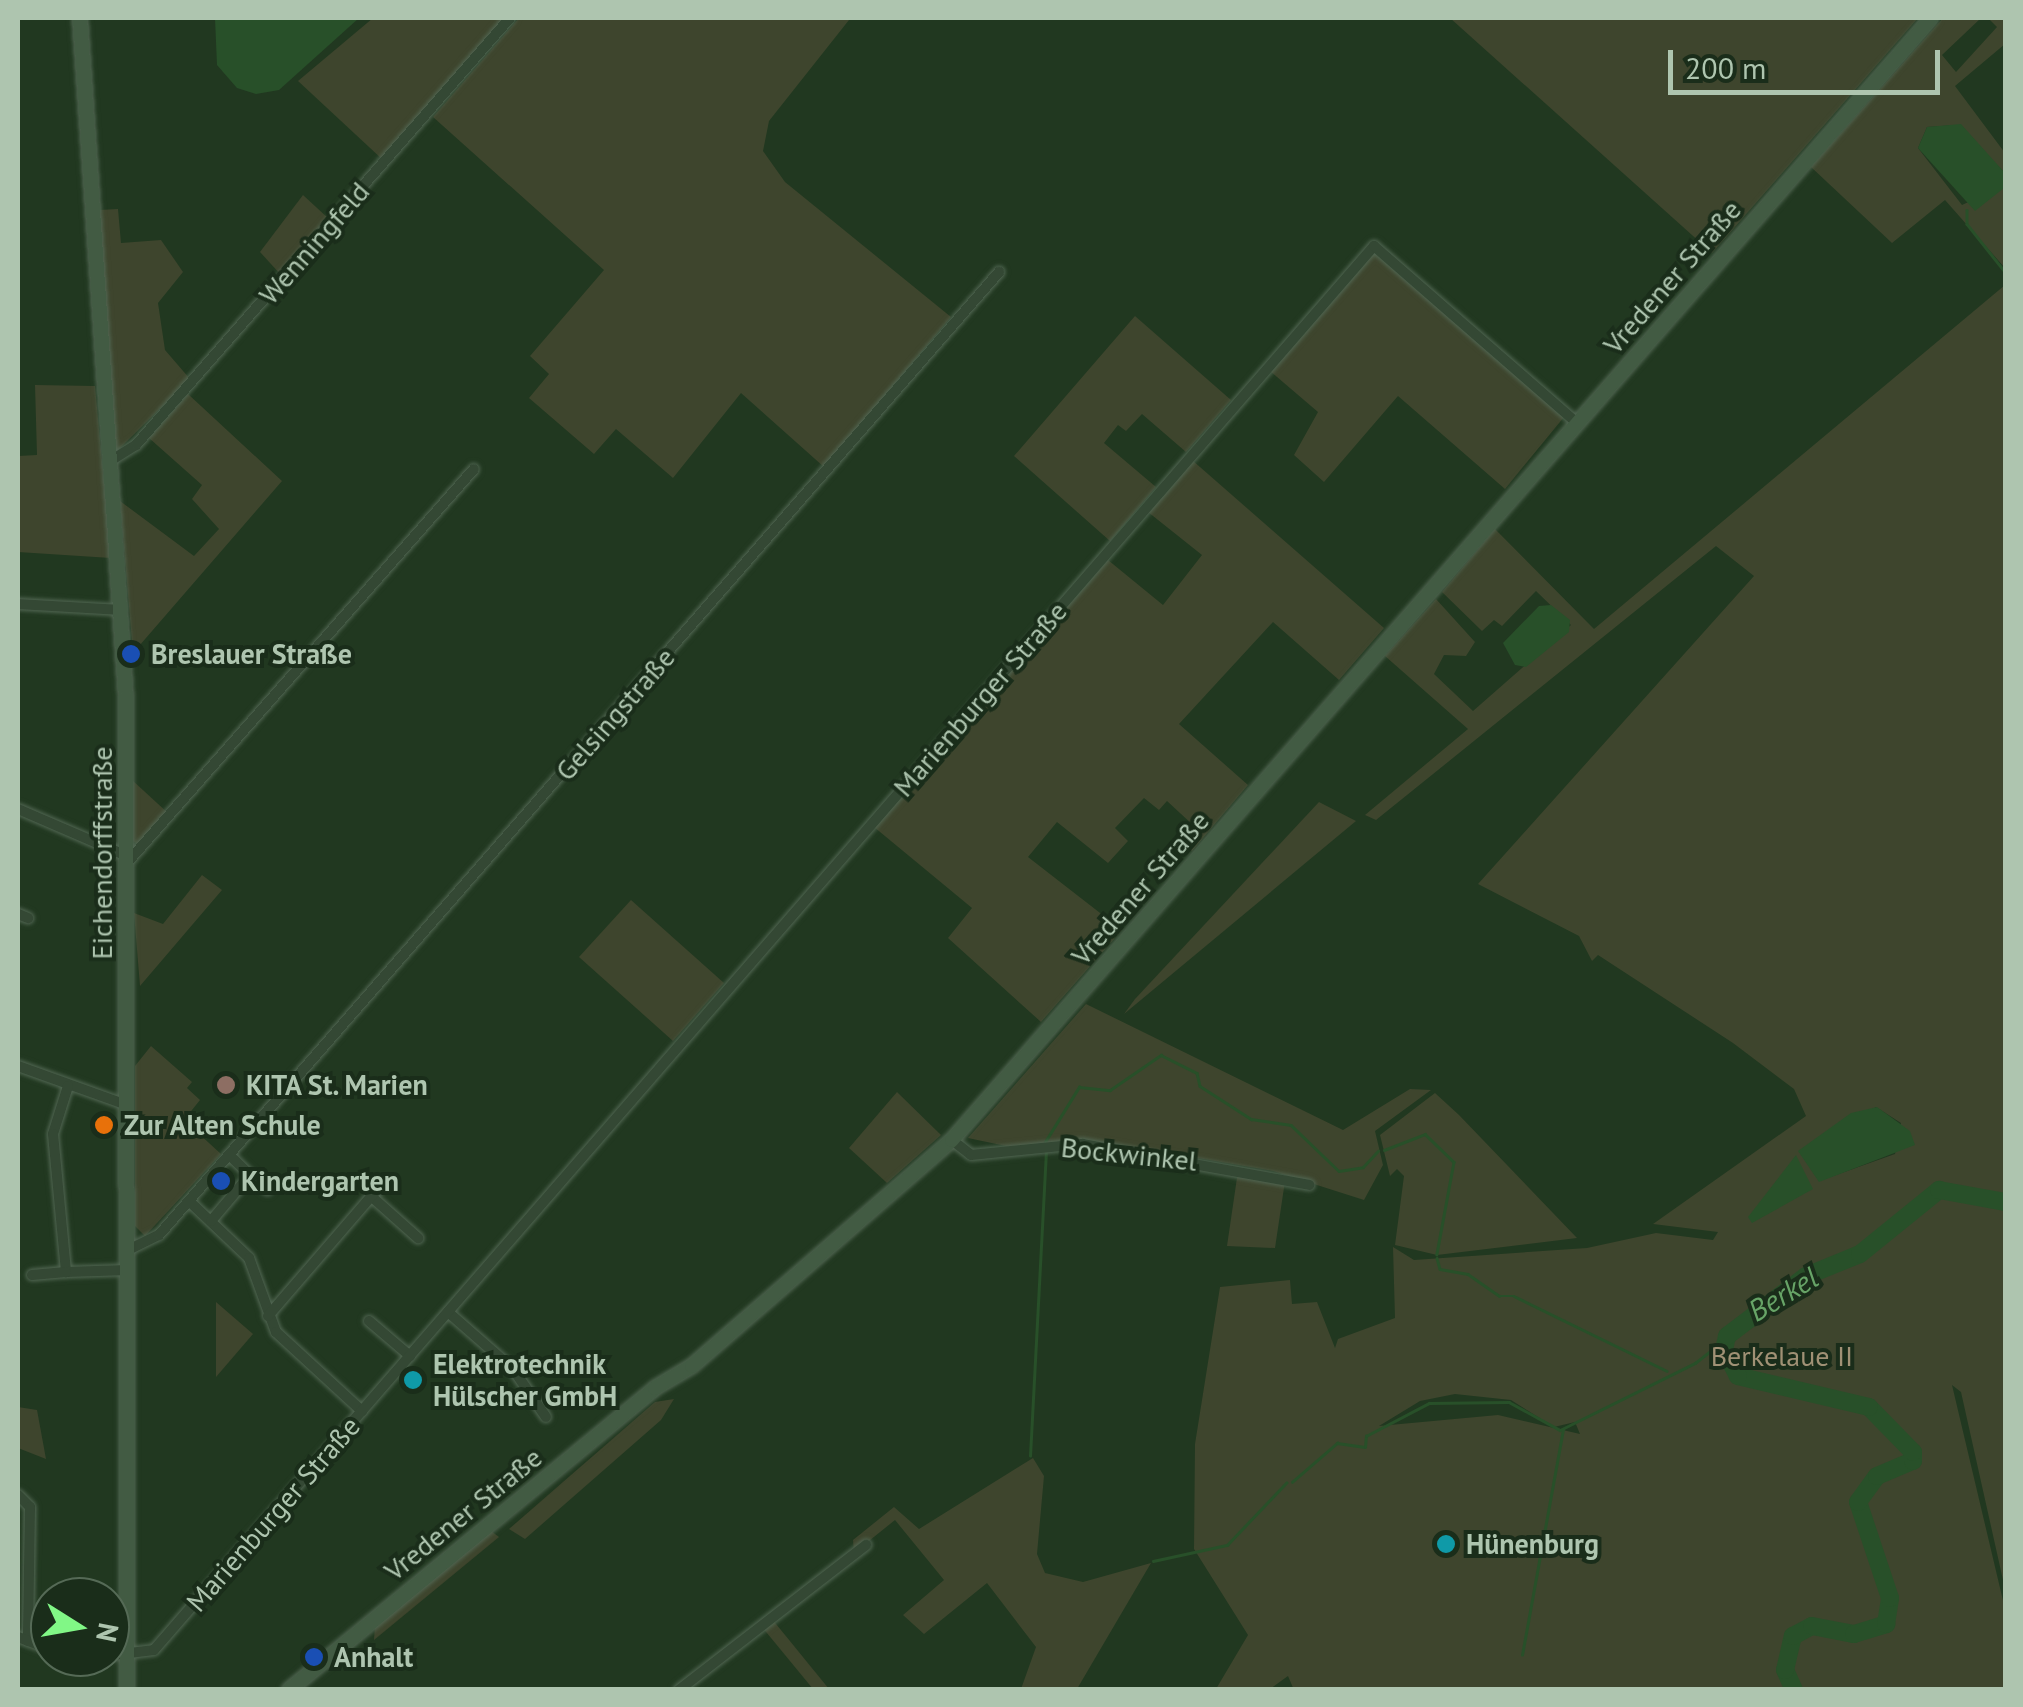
<!DOCTYPE html>
<html>
<head>
<meta charset="utf-8">
<style>
	body { margin:0 }
	#map { position:relative; width:2023px; height:1707px; overflow:hidden; background:#213820; font-family:"PT Sans",sans-serif }
	div>[style] { position:absolute }
	[style*='--x'] { left:calc(var(--x)*1px); top:calc(var(--y)*1px); width:calc(var(--w)*1px); rotate:calc(var(--a)*1deg) }
	.green>* { inset:0; background:#3e452d }
	.water>* { inset:0; background:#285029 }
	.stream>* { height:2.5px; margin:-1.25px; padding:0 1.25px; transform-origin:1.25px; border-radius:1.25px; background:#285029 }
	.river>* { height:18px; margin:-9px; padding:0 9px; transform-origin:9px; border-radius:9px; background:#285029 }
	.roads { filter:drop-shadow(0 0 2px #516652) drop-shadow(0 0 2px #516652) }
	.street>* { height:10px; margin:-5px; padding:0 5px; transform-origin:5px; border-radius:5px; background:#344834 }
	.secondary>* { height:14px; margin:-7px; padding:0 7px; transform-origin:7px; border-radius:7px; background:#425b43 }
	.dots>* { width:28px; height:28px; translate:-50% -50%; box-sizing:border-box; border:5px solid #1a2d1a; border-radius:50% }
	span { translate:-50% -50%; white-space:nowrap; text-align:center; line-height:1.15; -webkit-text-stroke:8px #1a2d1a; paint-order:stroke }
	.street-label { font-size:28px; color:#aec5af }
	.poi-label { font-size:28px; color:#aec5af; font-weight:700 }
	.left { translate:0 -50%; text-align:left }
	.park-label { font-size:28px; color:#a09175 }
	.water-label { font-size:30px; color:#67a467; font-style:italic }
	.frame { position:absolute; inset:0; border:20px solid #aec5af; pointer-events:none }
	.north { position:absolute; left:30px; top:1577px; width:100px; height:100px; box-sizing:border-box; background:#1a2d1a; border:2px solid #556a56; border-radius:50%; rotate:101deg; font-size:28px; font-weight:700; line-height:40px; text-align:center; color:#aec5af }
	.north::after { content:''; display:block; margin:auto; width:35px; height:45px; background:#81f786; clip-path:polygon(50% 0,100% 100%,50% 72%,0 100%) }
	.scale { position:absolute; left:1668px; top:50px; width:272px; height:45px; box-sizing:border-box; border:5px solid #aec5af; border-top:0; padding-left:12px; font-size:30px; line-height:35px; white-space:nowrap; color:#aec5af; -webkit-text-stroke:8px #1a2d1a; paint-order:stroke }
</style>
</head>
<body>
<div id="map">
	<div class="green">
		<i style="clip-path:polygon(373px 18px,505px 18px,383px 160px,298px 81px)"></i>
		<i style="clip-path:polygon(519px 18px,849px 20px,769px 121px,763px 151px,785px 182px,951px 317px,824px 467px,741px 393px,673px 478px,616px 429px,594px 454px,529px 398px,549px 374px,530px 356px,604px 270px,433px 117px)"></i>
		<i style="clip-path:polygon(1450px 18px,1918px 18px,1712px 253px)"></i>
		<i style="clip-path:polygon(1943px 18px,1981px 18px,1942px 55px,1956px 72px,1997px 27px,1988px 18px,2005px 18px,2005px 44px,1955px 86px,2005px 153px,2005px 173px,1957px 125px,1927px 127px,1918px 148px,1962px 205px,2005px 185px,2005px 268px,1945px 200px,1892px 243px,1811px 167px)"></i>
		<i style="clip-path:polygon(303px 195px,329px 219px,281px 275px,260px 252px)"></i>
		<i style="clip-path:polygon(118px 209px,121px 243px,161px 240px,183px 272px,158px 303px,165px 350px,190px 379px,115px 453px,99px 210px)"></i>
		<i style="clip-path:polygon(1374px 253px,1564px 417px,1505px 489px,1398px 396px,1324px 482px,1294px 455px,1318px 412px,1270px 371px)"></i>
		<i style="clip-path:polygon(evenodd,2005px 285px,2005px 1589px,1961px 1392px,1952px 1385px,2005px 1609px,2005px 1689px,1294px 1690px,1288px 1676px,1270px 1689px,1216px 1689px,1248px 1635px,1194px 1549px,1195px 1444px,1220px 1287px,1290px 1280px,1292px 1304px,1317px 1302px,1335px 1348px,1338px 1339px,1395px 1318px,1393px 1247px,1414px 1260px,1587px 1248px,1656px 1233px,1713px 1240px,1718px 1232px,1653px 1224px,1806px 1116px,1794px 1089px,1733px 1043px,1598px 955px,1592px 961px,1579px 936px,1478px 884px,1754px 576px,1716px 546px,1376px 820px,1365px 815px,1468px 729px,1385px 656px,1436px 599px,1475px 642px,1466px 656px,1444px 655px,1434px 674px,1473px 711px,1571px 625px,1536px 591px,1502px 626px,1494px 620px,1482px 631px,1442px 592px,1495px 529px,1594px 629px,2005px 285px,1876px 1107px,1901px 1123px,1895px 1154px,1819px 1181px,1799px 1151px,1876px 1107px,2005px 285px,1455px 1394px,1511px 1400px,1554px 1427px,1575px 1422px,1580px 1434px,1498px 1415px,1379px 1426px,1420px 1401px,1455px 1394px)"></i>
		<i style="clip-path:polygon(1135px 316px,1231px 400px,1186px 452px,1142px 414px,1126px 431px,1118px 425px,1104px 443px,1156px 487px,1110px 541px,1014px 456px)"></i>
		<i style="clip-path:polygon(35px 385px,95px 386px,111px 558px,18px 552px,18px 456px,37px 455px)"></i>
		<i style="clip-path:polygon(188px 394px,282px 481px,133px 653px,120px 501px,194px 556px,219px 529px,192px 499px,202px 485px,149px 438px)"></i>
		<i style="clip-path:polygon(1192px 460px,1384px 628px,1339px 680px,1273px 622px,1179px 724px,1248px 785px,1192px 851px,1181px 842px,1194px 826px,1167px 801px,1159px 810px,1144px 798px,1115px 828px,1128px 841px,1108px 863px,1057px 822px,1028px 857px,1122px 930px,1041px 1022px,948px 938px,972px 908px,874px 827px,1108px 560px,1163px 605px,1202px 555px,1148px 512px)"></i>
		<i style="clip-path:polygon(132px 780px,169px 814px,140px 846px,132px 840px)"></i>
		<i style="clip-path:polygon(1319px 802px,1356px 821px,1124px 1014px,1135px 999px)"></i>
		<i style="clip-path:polygon(202px 875px,222px 890px,140px 986px,134px 913px,163px 924px)"></i>
		<i style="clip-path:polygon(631px 900px,724px 983px,673px 1041px,579px 957px)"></i>
		<i style="clip-path:polygon(1086px 1004px,1343px 1130px,1410px 1089px,1431px 1090px,1375px 1131px,1383px 1165px,1364px 1200px,1273px 1171px,1110px 1143px,1006px 1146px,968px 1138px)"></i>
		<i style="clip-path:polygon(151px 1046px,192px 1082px,187px 1088px,200px 1100px,184px 1120px,221px 1154px,145px 1236px,135px 1226px,135px 1066px)"></i>
		<i style="clip-path:polygon(897px 1092px,941px 1135px,887px 1183px,849px 1148px)"></i>
		<i style="clip-path:polygon(1435px 1093px,1459px 1115px,1577px 1238px,1437px 1255px,1395px 1245px,1404px 1176px,1397px 1169px,1390px 1176px,1380px 1135px)"></i>
		<i style="clip-path:polygon(1238px 1171px,1285px 1181px,1275px 1248px,1227px 1246px)"></i>
		<i style="clip-path:polygon(216px 1302px,253px 1334px,216px 1377px)"></i>
		<i style="clip-path:polygon(674px 1399px,661px 1420px,525px 1539px,509px 1529px,655px 1402px)"></i>
		<i style="clip-path:polygon(18px 1407px,37px 1410px,46px 1459px,18px 1448px)"></i>
		<i style="clip-path:polygon(1033px 1458px,1044px 1476px,1037px 1554px,1045px 1573px,1083px 1582px,1151px 1563px,1077px 1689px,1021px 1689px,1036px 1647px,987px 1583px,924px 1634px,903px 1615px,944px 1580px,895px 1520px,854px 1553px,853px 1540px,894px 1507px,919px 1529px)"></i>
		<i style="clip-path:polygon(491px 1531px,499px 1537px,374px 1640px,375px 1625px)"></i>
		<i style="clip-path:polygon(772px 1619px,829px 1689px,813px 1689px,762px 1627px)"></i>
	</div>
	<div class="water">
		<i style="clip-path:polygon(215px 18px,359px 18px,279px 90px,256px 94px,237px 88px,217px 65px)"></i>
		<i style="clip-path:polygon(1961px 124px,2005px 173px,2004px 188px,1975px 211px,1918px 148px,1927px 127px)"></i>
		<i style="clip-path:polygon(1551px 605px,1570px 620px,1569px 632px,1526px 667px,1515px 665px,1503px 643px,1539px 606px)"></i>
		<i style="clip-path:polygon(1877px 1107px,1910px 1131px,1915px 1145px,1819px 1182px,1798px 1151px,1851px 1113px)"></i>
		<i style="clip-path:polygon(1796px 1155px,1813px 1189px,1752px 1223px,1748px 1217px)"></i>
	</div>
	<div class="stream">
		<i style="--x:1967;--y:210;--w:14;--a:90"></i>
		<i style="--x:1967;--y:224;--w:63;--a:51.5"></i>
		<i style="--x:1045;--y:1142;--w:65;--a:-58.3"></i>
		<i style="--x:1079;--y:1087;--w:31;--a:6"></i>
		<i style="--x:1110;--y:1090;--w:62;--a:-34.5"></i>
		<i style="--x:1161;--y:1055;--w:40;--a:26.6"></i>
		<i style="--x:1197;--y:1073;--w:13;--a:77"></i>
		<i style="--x:1200;--y:1086;--w:61;--a:32.9"></i>
		<i style="--x:1251;--y:1119;--w:40;--a:8.5"></i>
		<i style="--x:1291;--y:1125;--w:66;--a:43.8"></i>
		<i style="--x:1339;--y:1171;--w:24;--a:-9"></i>
		<i style="--x:1363;--y:1167;--w:22;--a:-47"></i>
		<i style="--x:1384;--y:1150;--w:44;--a:-21.3"></i>
		<i style="--x:1425;--y:1134;--w:40;--a:44"></i>
		<i style="--x:1454;--y:1162;--w:94;--a:100.5"></i>
		<i style="--x:1437;--y:1258;--w:11;--a:75"></i>
		<i style="--x:1440;--y:1269;--w:28;--a:10"></i>
		<i style="--x:1468;--y:1274;--w:38;--a:35"></i>
		<i style="--x:1499;--y:1296;--w:15;--a:0"></i>
		<i style="--x:1514;--y:1296;--w:170;--a:26.1"></i>
		<i style="--x:1030;--y:1456;--w:303;--a:-87"></i>
		<i style="--x:1292;--y:1482;--w:60;--a:-40.9"></i>
		<i style="--x:1337;--y:1443;--w:28;--a:8"></i>
		<i style="--x:1365;--y:1447;--w:11;--a:-85"></i>
		<i style="--x:1366;--y:1436;--w:71;--a:-27.6"></i>
		<i style="--x:1429;--y:1403;--w:80;--a:-0.7"></i>
		<i style="--x:1509;--y:1402;--w:58;--a:28.8"></i>
		<i style="--x:1560;--y:1430;--w:151;--a:-26.4"></i>
		<i style="--x:1695;--y:1363;--w:39;--a:-38"></i>
		<i style="--x:1153;--y:1561;--w:76;--a:-12.2"></i>
		<i style="--x:1227;--y:1545;--w:86;--a:-46.4"></i>
		<i style="--x:1522;--y:1655;--w:229;--a:-79.7"></i>
	</div>
	<div class="river">
		<i style="--x:1794;--y:1690;--w:22;--a:-114"></i>
		<i style="--x:1785;--y:1670;--w:35;--a:-77"></i>
		<i style="--x:1793;--y:1636;--w:21;--a:-28"></i>
		<i style="--x:1812;--y:1626;--w:43;--a:10.8"></i>
		<i style="--x:1854;--y:1634;--w:34;--a:-17"></i>
		<i style="--x:1886;--y:1624;--w:26;--a:-81"></i>
		<i style="--x:1890;--y:1598;--w:101;--a:-108.4"></i>
		<i style="--x:1858;--y:1502;--w:32;--a:-54"></i>
		<i style="--x:1877;--y:1476;--w:39;--a:-23"></i>
		<i style="--x:1913;--y:1461;--w:9;--a:-90"></i>
		<i style="--x:1913;--y:1452;--w:63;--a:-134.4"></i>
		<i style="--x:1869;--y:1407;--w:135;--a:-166.7"></i>
		<i style="--x:1738;--y:1376;--w:30;--a:-118"></i>
		<i style="--x:1724;--y:1350;--w:14;--a:-78"></i>
		<i style="--x:1727;--y:1336;--w:99;--a:-37.2"></i>
		<i style="--x:1806;--y:1276;--w:58;--a:-22.2"></i>
		<i style="--x:1860;--y:1254;--w:102;--a:-39"></i>
		<i style="--x:1939;--y:1190;--w:68;--a:10.2"></i>
	</div>
	<div class="roads">
		<div class="street">
			<i style="--x:110;--y:461;--w:31;--a:-32"></i>
			<i style="--x:136;--y:445;--w:568;--a:-48.79"></i>
			<i style="--x:18;--y:604;--w:103;--a:3.3"></i>
			<i style="--x:18;--y:809;--w:119;--a:23.3"></i>
			<i style="--x:126;--y:864;--w:526;--a:-48.62"></i>
			<i style="--x:18;--y:914;--w:11;--a:22"></i>
			<i style="--x:18;--y:1066;--w:116;--a:19.7"></i>
			<i style="--x:68;--y:1086;--w:50;--a:107.4"></i>
			<i style="--x:53;--y:1134;--w:139;--a:84.6"></i>
			<i style="--x:66;--y:1272;--w:62;--a:-1.8"></i>
			<i style="--x:952;--y:1140;--w:24;--a:38"></i>
			<i style="--x:971;--y:1155;--w:112;--a:-5.7"></i>
			<i style="--x:1082;--y:1144;--w:231;--a:10.2"></i>
			<i style="--x:250;--y:1175;--w:23;--a:40"></i>
			<i style="--x:372;--y:1197;--w:62;--a:41.7"></i>
			<i style="--x:189;--y:1201;--w:83;--a:43.5"></i>
			<i style="--x:249;--y:1258;--w:79;--a:70"></i>
			<i style="--x:276;--y:1332;--w:117;--a:42.6"></i>
			<i style="--x:211;--y:1221;--w:60;--a:-49.7"></i>
			<i style="--x:250;--y:1175;--w:29;--a:-136"></i>
			<i style="--x:128;--y:1250;--w:34;--a:-26"></i>
			<i style="--x:159;--y:1235;--w:1278;--a:-48.9"></i>
			<i style="--x:32;--y:1275;--w:34;--a:-5"></i>
			<i style="--x:448;--y:1312;--w:86;--a:41.2"></i>
			<i style="--x:513;--y:1369;--w:58;--a:55.5"></i>
			<i style="--x:268;--y:1316;--w:176;--a:-49.2"></i>
			<i style="--x:369;--y:1321;--w:54;--a:40.5"></i>
			<i style="--x:18;--y:1495;--w:17;--a:45"></i>
			<i style="--x:30;--y:1507;--w:134;--a:90.9"></i>
			<i style="--x:18;--y:1637;--w:34;--a:21"></i>
			<i style="--x:96;--y:1657;--w:58;--a:-6.9"></i>
			<i style="--x:154;--y:1650;--w:1860;--a:-49.01"></i>
			<i style="--x:1374;--y:246;--w:269;--a:41.1"></i>
			<i style="--x:679;--y:1690;--w:237;--a:-37.8"></i>
		</div>
		<div class="secondary">
			<i style="--x:80;--y:18;--w:682;--a:86.13"></i>
			<i style="--x:126;--y:698;--w:992;--a:89.94"></i>
			<i style="--x:289;--y:1690;--w:475;--a:-39.5"></i>
			<i style="--x:655;--y:1388;--w:43;--a:-30.7"></i>
			<i style="--x:692;--y:1366;--w:344;--a:-41"></i>
			<i style="--x:952;--y:1140;--w:1489;--a:-48.89"></i>
		</div>
	</div>
	<div class="dots">
		<i style="left:131px;top:654px;background:#1a4fb4"></i>
		<i style="left:226px;top:1085px;background:#8d6e63"></i>
		<i style="left:104px;top:1125px;background:#e8710a"></i>
		<i style="left:221px;top:1181px;background:#1a4fb4"></i>
		<i style="left:413px;top:1380px;background:#0f9aa8"></i>
		<i style="left:1446px;top:1544px;background:#0f9aa8"></i>
		<i style="left:314px;top:1657px;background:#1a4fb4"></i>
	</div>
	<div class="street-label">
		<span style="left:314px;top:243px;rotate:-49deg">Wenningfeld</span>
		<span style="left:1672px;top:277px;rotate:-49deg">Vredener Straße</span>
		<span style="left:980px;top:699px;rotate:-49deg">Marienburger Straße</span>
		<span style="left:615px;top:714px;rotate:-49deg">Gelsingstraße</span>
		<span style="left:102px;top:853px;rotate:-90deg">Eichendorffstraße</span>
		<span style="left:1140px;top:888px;rotate:-49deg">Vredener Straße</span>
		<span style="left:1129px;top:1154px;rotate:6deg">Bockwinkel</span>
		<span style="left:273px;top:1514px;rotate:-49deg">Marienburger Straße</span>
		<span style="left:463px;top:1514px;rotate:-39deg">Vredener Straße</span>
	</div>
	<div class="poi-label">
		<span class="left" style="left:151px;top:654px">Breslauer Straße</span>
		<span class="left" style="left:246px;top:1085px">KITA St. Marien</span>
		<span class="left" style="left:124px;top:1125px">Zur Alten Schule</span>
		<span class="left" style="left:241px;top:1181px">Kindergarten</span>
		<span class="left" style="left:433px;top:1380px">Elektrotechnik<br>Hülscher GmbH</span>
		<span class="left" style="left:1466px;top:1544px">Hünenburg</span>
		<span class="left" style="left:334px;top:1657px">Anhalt</span>
	</div>
	<div class="park-label">
		<span style="left:1782px;top:1356px">Berkelaue II</span>
	</div>
	<div class="water-label">
		<span style="left:1783px;top:1294px;rotate:-31deg">Berkel</span>
	</div>
	<div class="frame"></div>
	<div class="north">N</div>
	<div class="scale">200 m</div>
</div>
</body>
</html>
